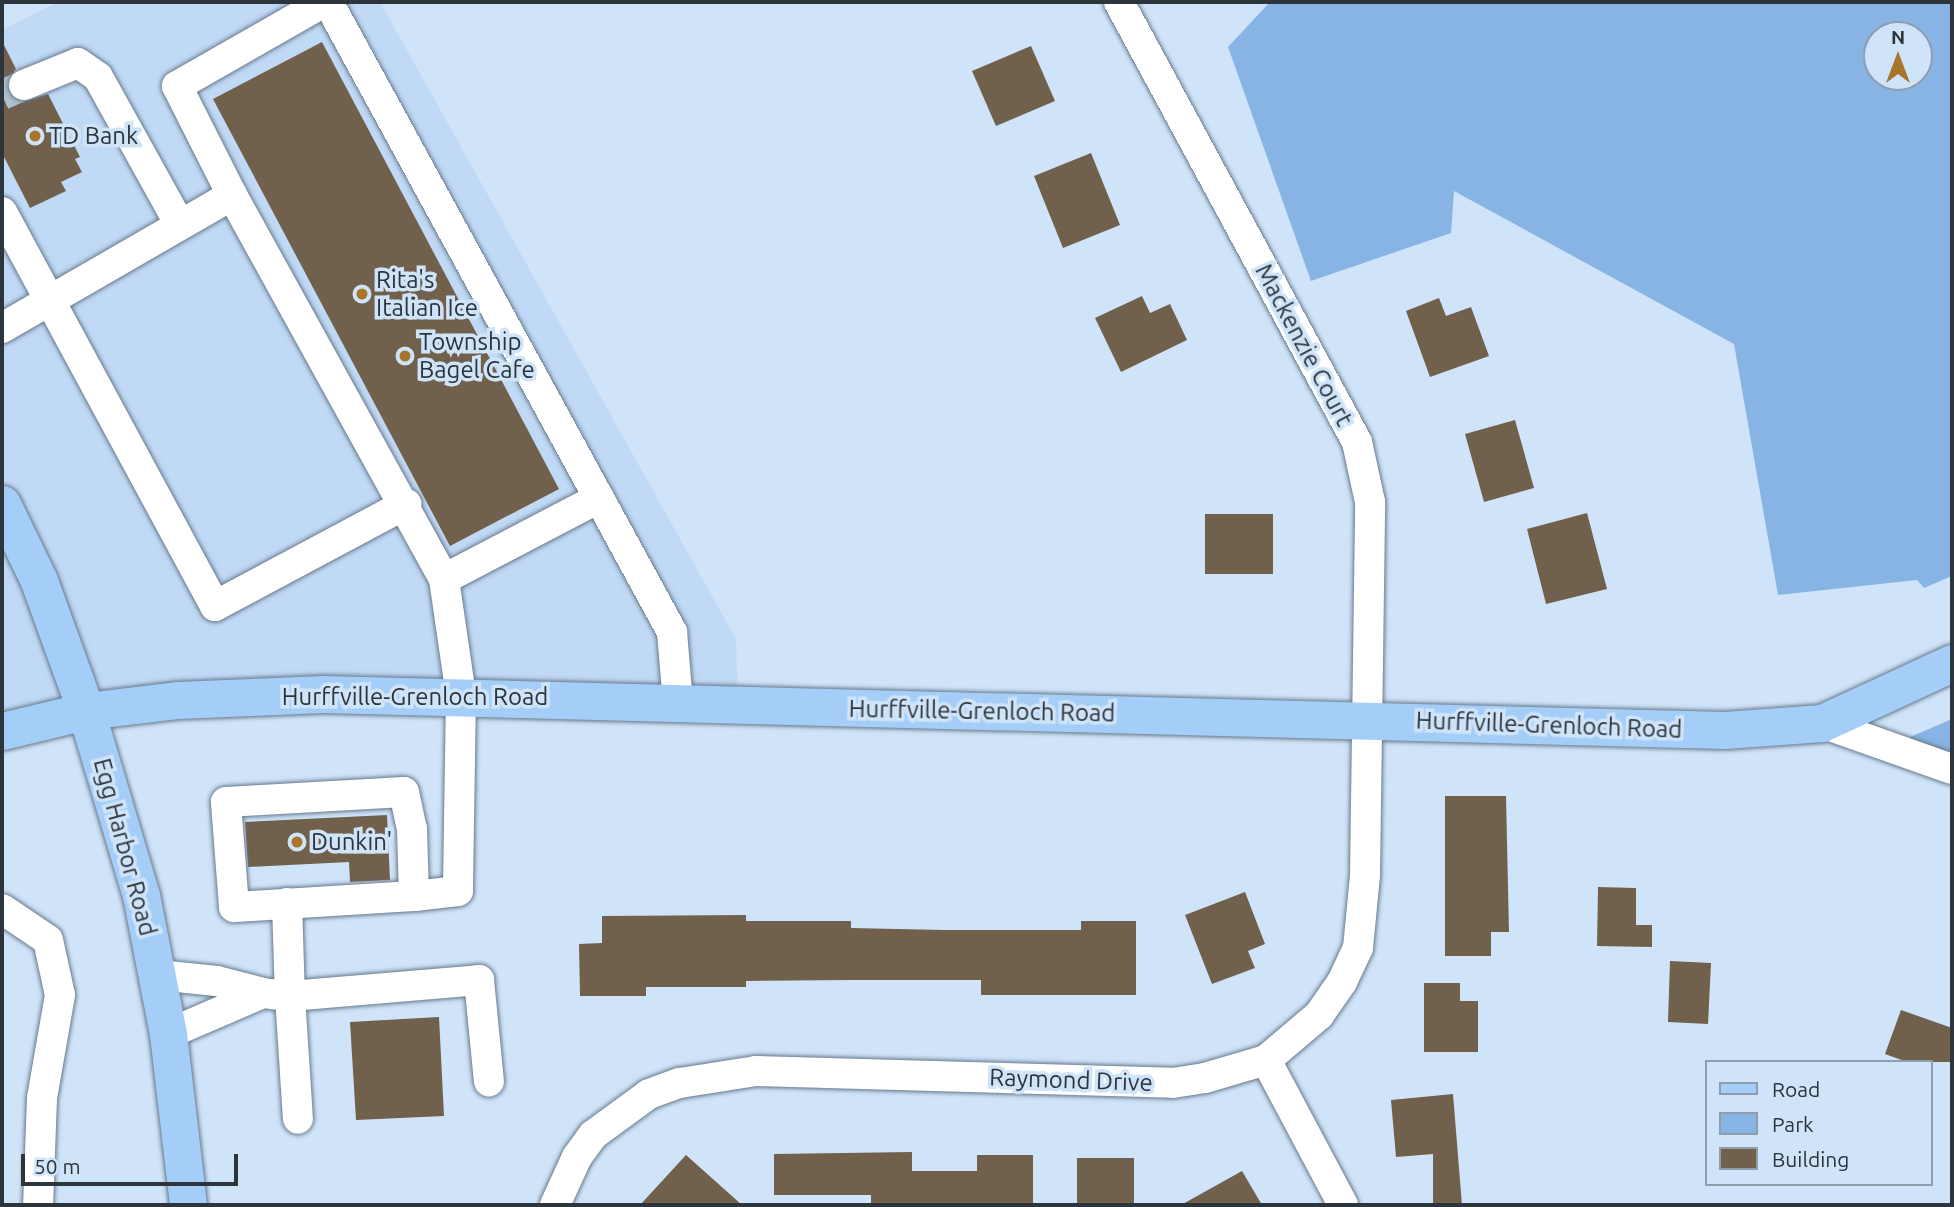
<!DOCTYPE html>
<html>
<head>
<meta charset="utf-8">
<style>
	body { margin:0 }
	#map { position:relative; width:1954px; height:1207px; overflow:hidden; background:#d0e4f9; font-family:Ubuntu,sans-serif }
	div>[style] { position:absolute }
	[style*='--x'] { left:calc(var(--x)*1px); top:calc(var(--y)*1px); width:calc(var(--w)*1px); rotate:calc(var(--a)*1deg) }
	.built>* { inset:0; background:#c0d9f5 }
	.green>* { inset:0; background:#87b4e4 }
	.building>* { inset:0; background:#70604c }
	.minor-tunnel>* { height:30px; margin-top:-15px; transform-origin:0; background:repeating-linear-gradient(90deg,#afc1d3 0 30px,transparent 0 45px) }
	.roads { filter:drop-shadow(0 0 2px #67798c) drop-shadow(0 0 2px #67798c) }
	.minor>* { height:30px; margin:-15px; padding:0 15px; transform-origin:15px; border-radius:15px; background:#fff }
	.major>* { height:37px; margin:-18.5px; padding:0 18.5px; transform-origin:18.5px; border-radius:18.5px; background:#a4cef8 }
	.dots>* { width:19px; height:19px; translate:-50% -50%; box-sizing:border-box; border:4px solid #d0e4f9; border-radius:50% }
	span { translate:-50% -50%; white-space:nowrap; text-align:center; line-height:1.15; -webkit-text-stroke:7px #d0e4f9; paint-order:stroke }
	.poi-label { font-size:24px; color:#2c343c }
	.left { translate:0 -50%; text-align:left }
	.street-label { font-size:24px; color:#2c343c }
	.frame { position:absolute; inset:0; border:4px solid #2c343c; pointer-events:none }
	.legend { position:absolute; left:1705px; top:1060px; width:228px; height:126px; box-sizing:border-box; background:#d0e4f9; border:2px solid #8e9ead; margin:0; padding:9px 12px; list-style:none; font-size:21px; color:#2c343c }
	.legend li { display:flex; align-items:center; gap:14px; height:35px }
	.legend b { width:35px; border:2px solid #8e9ead }
	.north { position:absolute; left:1863px; top:21px; width:70px; height:70px; box-sizing:border-box; background:#d0e4f9; border:2px solid #8e9ead; border-radius:50%; rotate:0deg; font-size:19px; font-weight:700; line-height:28px; text-align:center; color:#2c343c }
	.north::after { content:''; display:block; margin:auto; width:24px; height:32px; background:#a7752c; clip-path:polygon(50% 0,100% 100%,50% 72%,0 100%) }
	.scale { position:absolute; left:21px; top:1154px; width:217px; height:32px; box-sizing:border-box; border:4px solid #2c343c; border-top:0; padding-left:9px; font-size:21px; line-height:24px; white-space:nowrap; color:#2c343c; -webkit-text-stroke:5px #d0e4f9; paint-order:stroke }
</style>
</head>
<body>
<div id="map">
	<div class="built">
		<i style="clip-path:polygon(58px 2px,380px 2px,736px 639px,738px 705px,461px 695px,2px 731px,2px 30px)"></i>
	</div>
	<div class="green">
		<i style="clip-path:polygon(evenodd,1270px 2px,1952px 2px,1952px 576px,1924px 588px,1917px 580px,1778px 595px,1734px 344px,1454px 191px,1451px 233px,1311px 281px,1228px 47px,1270px 2px,1877px 35px,1919px 35px,1919px 77px,1877px 77px,1877px 35px)"></i>
		<i style="clip-path:polygon(1952px 719px,1952px 771px,1894px 744px)"></i>
	</div>
	<div class="building">
		<i style="clip-path:polygon(2px 41px,16px 69px,7px 82px,8px 92px,22px 102px,48px 94px,80px 157px,75px 159px,82px 172px,61px 182px,66px 191px,30px 208px,2px 153px)"></i>
		<i style="clip-path:polygon(322px 42px,559px 489px,450px 546px,213px 99px)"></i>
		<i style="clip-path:polygon(1031px 46px,1055px 101px,996px 126px,972px 71px)"></i>
		<i style="clip-path:polygon(1091px 153px,1120px 225px,1063px 248px,1034px 176px)"></i>
		<i style="clip-path:polygon(1142px 296px,1150px 313px,1170px 304px,1187px 340px,1121px 372px,1095px 318px)"></i>
		<i style="clip-path:polygon(1439px 298px,1446px 316px,1471px 307px,1489px 356px,1430px 377px,1406px 311px)"></i>
		<i style="clip-path:polygon(1515px 420px,1534px 488px,1484px 502px,1465px 434px)"></i>
		<i style="clip-path:polygon(1587px 513px,1607px 589px,1546px 604px,1527px 529px)"></i>
		<i style="clip-path:polygon(1205px 514px,1273px 514px,1273px 574px,1205px 574px)"></i>
		<i style="clip-path:polygon(1445px 796px,1506px 796px,1509px 932px,1491px 932px,1491px 956px,1445px 956px)"></i>
		<i style="clip-path:polygon(387px 815px,390px 880px,350px 882px,349px 862px,248px 867px,245px 822px)"></i>
		<i style="clip-path:polygon(1598px 887px,1636px 888px,1636px 925px,1652px 925px,1652px 947px,1597px 946px)"></i>
		<i style="clip-path:polygon(1245px 892px,1265px 944px,1248px 951px,1255px 968px,1212px 984px,1185px 915px)"></i>
		<i style="clip-path:polygon(746px 915px,746px 921px,851px 921px,851px 928px,944px 930px,1081px 930px,1081px 921px,1136px 921px,1136px 995px,981px 995px,981px 980px,851px 980px,746px 981px,746px 987px,646px 987px,646px 996px,580px 996px,579px 944px,602px 943px,602px 916px)"></i>
		<i style="clip-path:polygon(1670px 961px,1711px 963px,1708px 1024px,1668px 1022px)"></i>
		<i style="clip-path:polygon(1424px 983px,1460px 983px,1460px 1001px,1478px 1001px,1478px 1052px,1424px 1052px)"></i>
		<i style="clip-path:polygon(1901px 1010px,1952px 1028px,1952px 1062px,1907px 1062px,1885px 1054px)"></i>
		<i style="clip-path:polygon(439px 1017px,444px 1116px,356px 1120px,350px 1022px)"></i>
		<i style="clip-path:polygon(1453px 1094px,1462px 1205px,1433px 1205px,1433px 1154px,1396px 1157px,1391px 1100px)"></i>
		<i style="clip-path:polygon(912px 1152px,912px 1171px,977px 1171px,977px 1155px,1033px 1155px,1033px 1205px,871px 1205px,871px 1195px,774px 1195px,774px 1154px)"></i>
		<i style="clip-path:polygon(686px 1155px,742px 1205px,640px 1205px)"></i>
		<i style="clip-path:polygon(1077px 1158px,1134px 1158px,1134px 1205px,1077px 1205px)"></i>
		<i style="clip-path:polygon(1242px 1171px,1262px 1205px,1181px 1205px)"></i>
	</div>
	<div class="minor-tunnel">
		<i style="--x:2;--y:95;--w:24;--a:-24"></i>
	</div>
	<div class="roads">
		<div class="minor">
			<i style="--x:328;--y:2;--w:718;--a:61.36"></i>
			<i style="--x:672;--y:632;--w:71;--a:85.2"></i>
			<i style="--x:24;--y:85;--w:58;--a:-22.2"></i>
			<i style="--x:78;--y:63;--w:24;--a:35"></i>
			<i style="--x:98;--y:77;--w:169;--a:61"></i>
			<i style="--x:232;--y:195;--w:122;--a:-116.8"></i>
			<i style="--x:177;--y:86;--w:169;--a:-29.7"></i>
			<i style="--x:2;--y:212;--w:448;--a:61.6"></i>
			<i style="--x:215;--y:606;--w:217;--a:-28.1"></i>
			<i style="--x:2;--y:328;--w:266;--a:-30"></i>
			<i style="--x:232;--y:195;--w:439;--a:61.1"></i>
			<i style="--x:444;--y:579;--w:117;--a:81.7"></i>
			<i style="--x:461;--y:695;--w:196;--a:90.9"></i>
			<i style="--x:458;--y:891;--w:44;--a:173.5"></i>
			<i style="--x:414;--y:896;--w:180;--a:176.5"></i>
			<i style="--x:234;--y:907;--w:105;--a:-94.4"></i>
			<i style="--x:226;--y:802;--w:178;--a:-3.2"></i>
			<i style="--x:404;--y:792;--w:38;--a:78"></i>
			<i style="--x:412;--y:829;--w:67;--a:88.3"></i>
			<i style="--x:444;--y:579;--w:175;--a:-27.6"></i>
			<i style="--x:1822;--y:723;--w:138;--a:19.5"></i>
			<i style="--x:287;--y:903;--w:93;--a:88.2"></i>
			<i style="--x:290;--y:996;--w:190;--a:-4.8"></i>
			<i style="--x:479;--y:980;--w:102;--a:84.4"></i>
			<i style="--x:2;--y:909;--w:55;--a:34"></i>
			<i style="--x:48;--y:940;--w:56;--a:77.7"></i>
			<i style="--x:60;--y:995;--w:105;--a:99.9"></i>
			<i style="--x:42;--y:1098;--w:107;--a:92.1"></i>
			<i style="--x:158;--y:975;--w:59;--a:5.8"></i>
			<i style="--x:217;--y:981;--w:48;--a:14.6"></i>
			<i style="--x:263;--y:993;--w:103;--a:156.7"></i>
			<i style="--x:271;--y:994;--w:19;--a:6"></i>
			<i style="--x:290;--y:996;--w:123;--a:86.3"></i>
			<i style="--x:1266;--y:1060;--w:164;--a:62"></i>
			<i style="--x:555;--y:1205;--w:53;--a:-65.4"></i>
			<i style="--x:577;--y:1157;--w:27;--a:-54"></i>
			<i style="--x:593;--y:1135;--w:69;--a:-36.2"></i>
			<i style="--x:649;--y:1094;--w:33;--a:-20"></i>
			<i style="--x:680;--y:1083;--w:77;--a:-9"></i>
			<i style="--x:756;--y:1071;--w:417;--a:1.6"></i>
			<i style="--x:1173;--y:1083;--w:32;--a:-9"></i>
			<i style="--x:1205;--y:1078;--w:64;--a:-16.4"></i>
			<i style="--x:1266;--y:1060;--w:70;--a:-40.3"></i>
			<i style="--x:1319;--y:1015;--w:40;--a:-55.1"></i>
			<i style="--x:1342;--y:982;--w:38;--a:-65"></i>
			<i style="--x:1358;--y:948;--w:73;--a:-84.5"></i>
			<i style="--x:1365;--y:875;--w:373;--a:-89.2"></i>
			<i style="--x:1370;--y:502;--w:61;--a:-102.2"></i>
			<i style="--x:1357;--y:442;--w:500;--a:-118.41"></i>
		</div>
		<div class="major">
			<i style="--x:2;--y:504;--w:85;--a:64.3"></i>
			<i style="--x:39;--y:581;--w:138;--a:70.1"></i>
			<i style="--x:86;--y:711;--w:192;--a:73.4"></i>
			<i style="--x:141;--y:895;--w:142;--a:79"></i>
			<i style="--x:168;--y:1034;--w:172;--a:83.3"></i>
			<i style="--x:2;--y:731;--w:86;--a:-13.4"></i>
			<i style="--x:86;--y:711;--w:93;--a:-6.8"></i>
			<i style="--x:178;--y:700;--w:145;--a:-2.4"></i>
			<i style="--x:323;--y:694;--w:1402;--a:1.47"></i>
			<i style="--x:1725;--y:730;--w:97;--a:-4.1"></i>
			<i style="--x:1822;--y:723;--w:143;--a:-24.8"></i>
		</div>
	</div>
	<div class="dots">
		<i style="left:35px;top:136px;background:#a7752c"></i>
		<i style="left:362px;top:294px;background:#a7752c"></i>
		<i style="left:405px;top:356px;background:#a7752c"></i>
		<i style="left:297px;top:842px;background:#a7752c"></i>
	</div>
	<div class="poi-label">
		<span class="left" style="left:49px;top:136px">TD Bank</span>
		<span class="left" style="left:376px;top:294px">Rita's<br>Italian Ice</span>
		<span class="left" style="left:419px;top:356px">Township<br>Bagel Cafe</span>
		<span class="left" style="left:311px;top:842px">Dunkin'</span>
	</div>
	<div class="street-label">
		<span style="left:1304px;top:345px;rotate:62deg">Mackenzie Court</span>
		<span style="left:415px;top:697px">Hurffville-Grenloch Road</span>
		<span style="left:982px;top:711px;rotate:1deg">Hurffville-Grenloch Road</span>
		<span style="left:1549px;top:725px;rotate:2deg">Hurffville-Grenloch Road</span>
		<span style="left:125px;top:847px;rotate:75deg">Egg Harbor Road</span>
		<span style="left:1071px;top:1080px;rotate:2deg">Raymond Drive</span>
	</div>
	<div class="frame"></div>
	<ul class="legend">
	<li><b style="height:9px;background:#a4cef8"></b>Road</li>
	<li><b style="height:19px;background:#87b4e4"></b>Park</li>
	<li><b style="height:19px;background:#70604c"></b>Building</li>
	</ul>
	<div class="north">N</div>
	<div class="scale">50 m</div>
</div>
</body>
</html>
